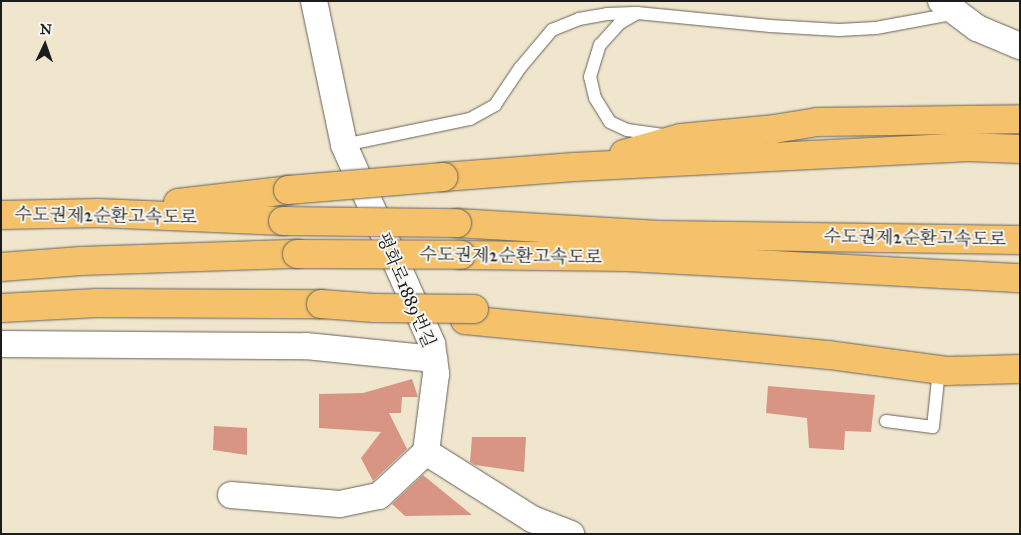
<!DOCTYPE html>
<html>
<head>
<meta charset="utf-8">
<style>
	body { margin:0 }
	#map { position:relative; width:1021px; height:535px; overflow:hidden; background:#f0e6ce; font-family:"IM FELL Great Primer","Noto Serif KR",serif }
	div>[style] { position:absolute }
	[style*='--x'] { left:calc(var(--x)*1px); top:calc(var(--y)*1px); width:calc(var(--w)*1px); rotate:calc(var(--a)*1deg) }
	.building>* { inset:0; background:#d99583 }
	.roads { filter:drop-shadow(0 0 1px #66635a) drop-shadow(0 0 1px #66635a) }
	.service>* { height:12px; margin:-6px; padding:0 6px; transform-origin:6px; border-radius:6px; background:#fff }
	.minor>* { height:26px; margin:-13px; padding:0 13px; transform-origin:13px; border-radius:13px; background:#fff }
	.motorway>* { height:28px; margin:-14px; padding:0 14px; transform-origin:14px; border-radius:14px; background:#f5c16b }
	.bridges { filter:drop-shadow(0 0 1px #66635a) drop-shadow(0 0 1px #66635a) }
	.motorway-bridge>* { height:28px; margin:-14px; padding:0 14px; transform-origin:14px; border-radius:14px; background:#f5c16b }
	span { translate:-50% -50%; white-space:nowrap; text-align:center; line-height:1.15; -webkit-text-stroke:4px #f6f6f2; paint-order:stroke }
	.street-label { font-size:18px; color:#1c1c1c }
	.frame { position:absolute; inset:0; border:2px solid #1c1c1c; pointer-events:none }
	.north { position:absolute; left:20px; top:20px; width:50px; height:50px; -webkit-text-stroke:4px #f6f6f2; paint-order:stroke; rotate:3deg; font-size:14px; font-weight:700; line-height:20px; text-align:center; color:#1c1c1c }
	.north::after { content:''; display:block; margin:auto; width:18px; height:22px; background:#1c1c1c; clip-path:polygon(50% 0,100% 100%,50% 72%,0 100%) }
</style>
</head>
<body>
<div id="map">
	<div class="building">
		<i style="clip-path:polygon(412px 379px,418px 397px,402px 397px,401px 413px,389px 413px,407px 449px,373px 481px,361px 458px,381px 432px,319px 428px,319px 394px,363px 393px)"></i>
		<i style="clip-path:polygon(768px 386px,875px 395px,871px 432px,845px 431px,844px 450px,809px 448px,807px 418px,766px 413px)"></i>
		<i style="clip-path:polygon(214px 426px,247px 428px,247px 455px,213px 450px)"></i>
		<i style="clip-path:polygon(472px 437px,526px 437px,524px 472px,475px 465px,470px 462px)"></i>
		<i style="clip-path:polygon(423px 475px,472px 515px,405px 516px,392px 504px)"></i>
	</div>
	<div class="roads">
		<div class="service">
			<i style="--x:663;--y:135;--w:36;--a:-172"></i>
			<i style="--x:627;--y:130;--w:19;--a:-155"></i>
			<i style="--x:610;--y:122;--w:28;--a:-122"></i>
			<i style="--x:595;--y:98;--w:22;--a:-103"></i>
			<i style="--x:590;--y:77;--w:34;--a:-73"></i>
			<i style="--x:600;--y:45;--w:30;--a:-48"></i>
			<i style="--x:620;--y:23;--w:20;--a:-30"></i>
			<i style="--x:637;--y:13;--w:134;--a:5.6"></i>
			<i style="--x:770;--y:26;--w:69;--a:3.3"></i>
			<i style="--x:839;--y:30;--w:37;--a:-3"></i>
			<i style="--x:876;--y:28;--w:82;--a:-10.5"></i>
			<i style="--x:344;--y:145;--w:129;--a:-11.7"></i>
			<i style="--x:470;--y:119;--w:29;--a:-29"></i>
			<i style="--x:495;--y:105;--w:45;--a:-56"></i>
			<i style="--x:520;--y:68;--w:50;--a:-49.9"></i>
			<i style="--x:552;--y:30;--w:29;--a:-22"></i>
			<i style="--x:579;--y:19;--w:28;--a:-10"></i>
			<i style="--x:607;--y:14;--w:27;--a:-2"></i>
			<i style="--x:886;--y:421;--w:47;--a:7.3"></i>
			<i style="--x:933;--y:427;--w:57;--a:-84"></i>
		</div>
		<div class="minor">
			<i style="--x:314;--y:1;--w:147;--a:78.2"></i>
			<i style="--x:344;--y:145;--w:218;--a:66.1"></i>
			<i style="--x:432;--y:344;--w:30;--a:82"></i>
			<i style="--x:436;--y:374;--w:79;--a:97.3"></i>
			<i style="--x:426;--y:452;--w:125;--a:32.3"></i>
			<i style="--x:532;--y:519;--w:42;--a:21"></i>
			<i style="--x:941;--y:1;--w:45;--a:36.9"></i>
			<i style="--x:977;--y:28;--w:47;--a:22.7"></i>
			<i style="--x:1;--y:344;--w:305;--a:0.4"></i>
			<i style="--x:306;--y:346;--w:129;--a:5.8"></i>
			<i style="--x:231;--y:495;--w:109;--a:4.7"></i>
			<i style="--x:340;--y:504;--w:40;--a:-12"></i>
			<i style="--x:379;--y:496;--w:64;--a:-43.1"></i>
		</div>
		<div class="motorway">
			<i style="--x:624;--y:154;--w:59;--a:-15.7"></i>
			<i style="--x:681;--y:138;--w:93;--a:-5.5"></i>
			<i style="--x:774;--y:129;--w:44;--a:-9.2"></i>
			<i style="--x:817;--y:122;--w:203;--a:-0.8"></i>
			<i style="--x:443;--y:177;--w:131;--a:-4.4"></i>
			<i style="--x:574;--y:167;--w:394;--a:-2.9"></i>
			<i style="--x:967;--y:147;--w:53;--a:2.2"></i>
			<i style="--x:178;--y:203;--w:111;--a:-6.7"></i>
			<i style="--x:1;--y:215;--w:98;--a:-1.2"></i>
			<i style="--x:99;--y:213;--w:184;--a:2.5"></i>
			<i style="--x:457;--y:223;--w:202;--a:3.4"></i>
			<i style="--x:659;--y:235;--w:361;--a:0.8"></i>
			<i style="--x:461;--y:255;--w:166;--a:0.7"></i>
			<i style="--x:627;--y:257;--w:394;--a:3.1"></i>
			<i style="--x:1;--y:267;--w:80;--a:-4.3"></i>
			<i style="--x:81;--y:261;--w:216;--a:-1.9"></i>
			<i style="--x:1;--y:308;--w:96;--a:-3"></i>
			<i style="--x:97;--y:303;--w:224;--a:0.3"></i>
			<i style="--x:465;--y:320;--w:366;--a:5.5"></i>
			<i style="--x:829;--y:355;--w:119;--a:7.7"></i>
			<i style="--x:947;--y:371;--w:73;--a:-1.6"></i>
		</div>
	</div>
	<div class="bridges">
		<div class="motorway-bridge">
			<i style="--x:288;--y:190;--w:156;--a:-4.8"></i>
			<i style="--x:283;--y:221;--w:174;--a:0.7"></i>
			<i style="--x:297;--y:254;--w:164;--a:0.3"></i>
			<i style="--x:321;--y:304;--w:53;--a:4.3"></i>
			<i style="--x:374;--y:308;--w:100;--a:0.6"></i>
		</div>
	</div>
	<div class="street-label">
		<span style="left:106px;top:216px;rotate:1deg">수도권제2순환고속도로</span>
		<span style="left:915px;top:238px;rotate:1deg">수도권제2순환고속도로</span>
		<span style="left:511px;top:256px;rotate:1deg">수도권제2순환고속도로</span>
		<span style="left:406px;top:290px;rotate:67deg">평화로1889번길</span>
	</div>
	<div class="frame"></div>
	<div class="north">N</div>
</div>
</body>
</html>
